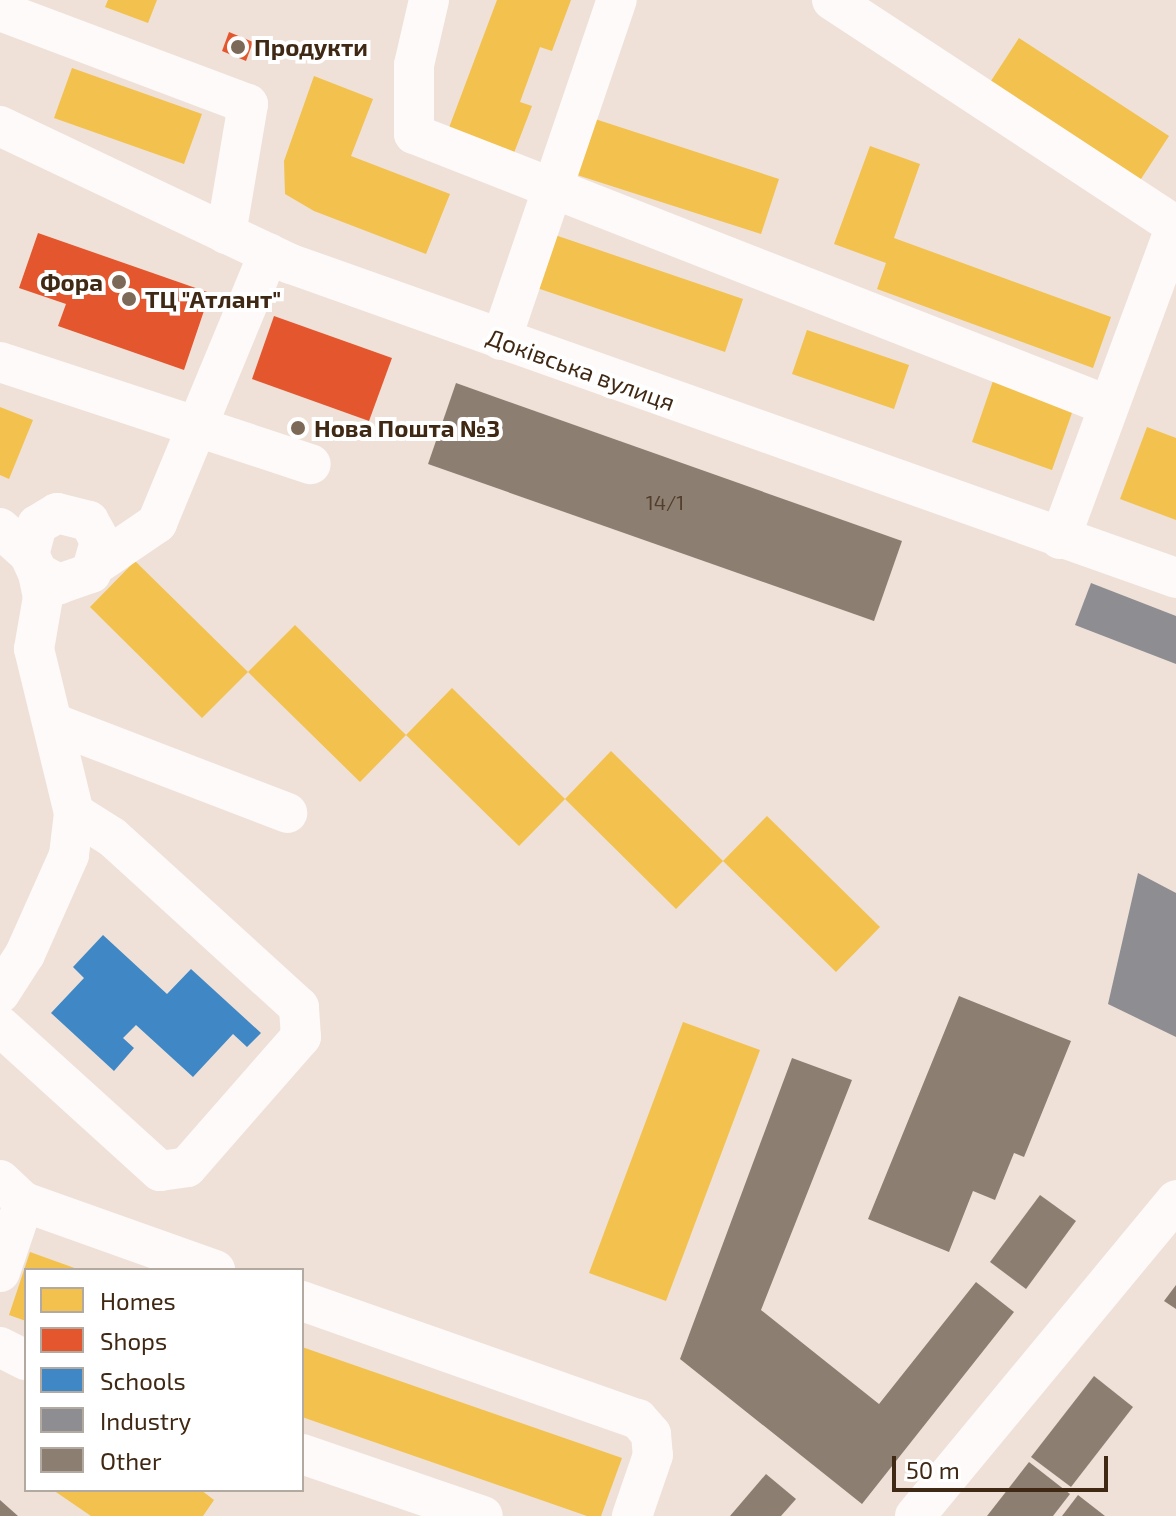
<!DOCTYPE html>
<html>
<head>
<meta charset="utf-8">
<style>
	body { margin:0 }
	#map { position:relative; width:1176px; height:1516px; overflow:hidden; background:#efe1d7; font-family:"Exo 2",sans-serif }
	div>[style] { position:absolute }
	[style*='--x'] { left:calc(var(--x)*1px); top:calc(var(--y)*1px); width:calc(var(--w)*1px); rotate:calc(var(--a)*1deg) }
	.homes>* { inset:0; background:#f2c14e }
	.shops>* { inset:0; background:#e4572e }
	.schools>* { inset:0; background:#3f88c5 }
	.industry>* { inset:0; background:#8d8d92 }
	.building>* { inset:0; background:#8c7f72 }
	.minor>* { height:40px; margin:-20px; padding:0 20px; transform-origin:20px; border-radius:20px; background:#fdfaf9 }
	.dots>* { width:22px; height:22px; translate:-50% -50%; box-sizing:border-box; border:4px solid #fff; border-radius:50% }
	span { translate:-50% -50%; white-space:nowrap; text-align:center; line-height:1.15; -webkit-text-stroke:8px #fff; paint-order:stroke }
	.number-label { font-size:20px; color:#523e2c }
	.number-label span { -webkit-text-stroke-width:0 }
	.poi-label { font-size:24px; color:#3f2814; font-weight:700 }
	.left { translate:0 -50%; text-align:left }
	.right { translate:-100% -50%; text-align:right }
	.street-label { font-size:24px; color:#3f2814 }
	.legend { position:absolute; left:24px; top:1268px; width:280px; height:224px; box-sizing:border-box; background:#fff; border:2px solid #b2a9a1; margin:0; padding:10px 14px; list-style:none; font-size:24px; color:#3f2814 }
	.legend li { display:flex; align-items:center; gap:16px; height:40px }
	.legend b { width:40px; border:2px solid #b2a9a1 }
	.scale { position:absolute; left:892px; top:1456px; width:216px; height:36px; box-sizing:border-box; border:4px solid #3f2814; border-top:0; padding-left:10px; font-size:24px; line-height:28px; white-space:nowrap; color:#3f2814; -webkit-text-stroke:6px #fff; paint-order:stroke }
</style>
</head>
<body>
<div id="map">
	<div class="homes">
		<i style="clip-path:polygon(108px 0,157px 0,148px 23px,105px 7px)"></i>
		<i style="clip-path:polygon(497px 0,571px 0,552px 51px,540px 47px,520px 102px,532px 106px,512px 158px,447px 133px)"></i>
		<i style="clip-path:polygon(1019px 38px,1169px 136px,1139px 182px,989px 84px)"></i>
		<i style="clip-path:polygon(72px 68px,202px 114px,184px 164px,54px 118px)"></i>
		<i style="clip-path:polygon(314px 76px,373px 99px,351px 156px,450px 194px,426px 254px,314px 211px,285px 194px,284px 161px)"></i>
		<i style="clip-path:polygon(595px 119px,779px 179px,761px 234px,577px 175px)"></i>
		<i style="clip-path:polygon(870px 146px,920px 164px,894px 238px,1111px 317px,1093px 368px,877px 289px,886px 263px,834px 244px)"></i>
		<i style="clip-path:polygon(555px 235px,743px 299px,725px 352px,537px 288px)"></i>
		<i style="clip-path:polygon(807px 330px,909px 365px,894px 409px,792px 374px)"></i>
		<i style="clip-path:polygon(994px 378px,1074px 407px,1052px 470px,972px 442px)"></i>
		<i style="clip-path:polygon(0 407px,33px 420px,9px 479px,0 475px)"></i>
		<i style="clip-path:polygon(1147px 427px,1176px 438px,1176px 520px,1120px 499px)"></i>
		<i style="clip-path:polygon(135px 561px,248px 672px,202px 718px,90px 607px)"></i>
		<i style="clip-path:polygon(295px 625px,406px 735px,360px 782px,248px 672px)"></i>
		<i style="clip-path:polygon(452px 688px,565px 799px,519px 846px,406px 735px)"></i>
		<i style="clip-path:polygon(611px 751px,723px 861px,676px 909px,565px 799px)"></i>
		<i style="clip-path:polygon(767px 816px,880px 927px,836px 972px,723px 861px)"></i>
		<i style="clip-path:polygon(683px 1022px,760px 1050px,666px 1301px,589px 1273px)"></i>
		<i style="clip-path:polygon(30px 1252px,80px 1270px,26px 1270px,26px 1321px,9px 1315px)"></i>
		<i style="clip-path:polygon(302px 1347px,622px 1458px,601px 1516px,587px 1516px,302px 1417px)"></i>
		<i style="clip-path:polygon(53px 1490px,201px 1490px,214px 1500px,203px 1516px,91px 1516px)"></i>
	</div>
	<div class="shops">
		<i style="clip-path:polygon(229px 32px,253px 42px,246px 61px,222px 51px)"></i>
		<i style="clip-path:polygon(38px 233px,210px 293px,184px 370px,58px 326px,66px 304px,19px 288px)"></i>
		<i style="clip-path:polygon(274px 316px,392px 358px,369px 421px,252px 379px)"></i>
	</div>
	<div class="schools">
		<i style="clip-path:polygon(103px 935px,167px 994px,191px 969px,261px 1033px,247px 1047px,233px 1034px,193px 1077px,136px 1025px,123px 1038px,134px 1048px,114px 1071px,51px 1013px,84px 978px,73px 967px)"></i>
	</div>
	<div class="industry">
		<i style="clip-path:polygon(1091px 583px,1176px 616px,1176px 664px,1075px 625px)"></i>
		<i style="clip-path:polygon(1138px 873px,1176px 893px,1176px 1037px,1108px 1004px)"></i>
	</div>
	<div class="building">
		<i style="clip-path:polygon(456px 383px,902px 541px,874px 621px,428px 464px)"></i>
		<i style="clip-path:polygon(959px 996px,1071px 1041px,1024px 1157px,1014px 1153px,995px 1200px,973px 1191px,949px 1252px,868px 1219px)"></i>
		<i style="clip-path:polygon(792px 1058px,852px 1080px,761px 1310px,879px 1404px,976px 1282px,1014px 1312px,862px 1504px,680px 1359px)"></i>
		<i style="clip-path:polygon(1040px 1195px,1076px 1221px,1026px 1289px,990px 1262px)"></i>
		<i style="clip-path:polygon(1176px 1285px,1176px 1309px,1164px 1301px)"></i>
		<i style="clip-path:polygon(1094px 1376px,1133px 1407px,1071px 1487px,1031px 1457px)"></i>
		<i style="clip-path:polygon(1029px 1462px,1070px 1494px,1053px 1516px,987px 1516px)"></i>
		<i style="clip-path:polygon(766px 1474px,796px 1499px,781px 1516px,730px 1516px)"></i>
		<i style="clip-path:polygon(1078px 1495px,1105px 1516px,1062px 1516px)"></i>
		<i style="clip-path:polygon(0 1500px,18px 1516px,0 1516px)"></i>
	</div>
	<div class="minor">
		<i style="--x:429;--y:0;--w:67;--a:103"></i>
		<i style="--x:414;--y:65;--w:69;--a:90"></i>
		<i style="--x:414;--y:134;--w:746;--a:21.37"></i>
		<i style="--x:832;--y:0;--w:412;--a:33.3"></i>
		<i style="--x:0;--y:11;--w:265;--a:20.6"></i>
		<i style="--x:248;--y:104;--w:132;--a:99.6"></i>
		<i style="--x:0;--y:126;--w:322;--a:25.4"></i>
		<i style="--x:291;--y:264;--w:939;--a:19.53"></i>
		<i style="--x:501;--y:340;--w:359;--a:-71.2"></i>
		<i style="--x:0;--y:362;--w:327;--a:18.2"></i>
		<i style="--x:0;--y:528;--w:39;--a:42"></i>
		<i style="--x:29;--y:554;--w:21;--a:65"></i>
		<i style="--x:38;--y:573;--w:24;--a:28"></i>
		<i style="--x:59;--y:584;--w:34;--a:-19"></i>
		<i style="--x:91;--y:573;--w:33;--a:-74"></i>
		<i style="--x:100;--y:541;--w:23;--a:-119"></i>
		<i style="--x:89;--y:521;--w:33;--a:-166"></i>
		<i style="--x:57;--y:513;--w:23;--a:149"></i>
		<i style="--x:37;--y:525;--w:30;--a:105"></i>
		<i style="--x:1060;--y:539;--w:334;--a:-69.7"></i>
		<i style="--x:97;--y:564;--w:73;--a:-34.3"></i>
		<i style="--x:157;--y:523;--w:292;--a:-67.5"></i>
		<i style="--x:53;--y:723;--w:251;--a:21"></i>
		<i style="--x:0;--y:993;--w:46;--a:-57.3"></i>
		<i style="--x:25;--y:954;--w:108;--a:-66"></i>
		<i style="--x:69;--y:855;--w:42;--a:-83.2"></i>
		<i style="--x:74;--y:813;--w:169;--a:-103.7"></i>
		<i style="--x:34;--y:649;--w:53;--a:-80.2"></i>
		<i style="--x:43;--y:597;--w:25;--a:-102"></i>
		<i style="--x:0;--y:1026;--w:216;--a:42.2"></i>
		<i style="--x:160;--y:1171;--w:27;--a:-8"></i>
		<i style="--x:187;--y:1167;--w:173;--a:-48.8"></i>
		<i style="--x:301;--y:1037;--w:30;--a:-94"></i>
		<i style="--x:299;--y:1007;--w:253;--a:-137.7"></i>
		<i style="--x:112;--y:837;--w:45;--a:-147.7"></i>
		<i style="--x:0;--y:1180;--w:33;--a:43"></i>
		<i style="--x:24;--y:1202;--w:203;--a:19.6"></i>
		<i style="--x:0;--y:1272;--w:74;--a:-71.1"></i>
		<i style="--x:302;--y:1301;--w:356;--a:19.4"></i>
		<i style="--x:638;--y:1419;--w:20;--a:49"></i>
		<i style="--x:651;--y:1434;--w:21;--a:85"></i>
		<i style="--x:653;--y:1455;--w:65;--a:109"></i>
		<i style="--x:0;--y:1347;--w:29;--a:27"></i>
		<i style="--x:302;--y:1454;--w:191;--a:18.9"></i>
		<i style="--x:915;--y:1516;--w:410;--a:-50.4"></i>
	</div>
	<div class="dots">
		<i style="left:238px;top:47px;background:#7d6958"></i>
		<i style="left:119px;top:282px;background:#7d6958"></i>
		<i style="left:129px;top:299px;background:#7d6958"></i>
		<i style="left:298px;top:428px;background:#7d6958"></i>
	</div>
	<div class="number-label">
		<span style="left:665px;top:502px">14/1</span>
	</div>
	<div class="poi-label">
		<span class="left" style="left:254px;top:47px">Продукти</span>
		<span class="right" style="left:103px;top:282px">Фора</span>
		<span class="left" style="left:145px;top:299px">ТЦ "Атлант"</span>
		<span class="left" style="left:314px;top:428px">Нова Пошта №3</span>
	</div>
	<div class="street-label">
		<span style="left:581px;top:369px;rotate:20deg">Доківська вулиця</span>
	</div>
	<ul class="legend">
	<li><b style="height:22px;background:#f2c14e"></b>Homes</li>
	<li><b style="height:22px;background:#e4572e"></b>Shops</li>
	<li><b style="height:22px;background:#3f88c5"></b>Schools</li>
	<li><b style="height:22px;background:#8d8d92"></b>Industry</li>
	<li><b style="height:22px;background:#8c7f72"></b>Other</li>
	</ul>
	<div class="scale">50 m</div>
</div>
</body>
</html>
